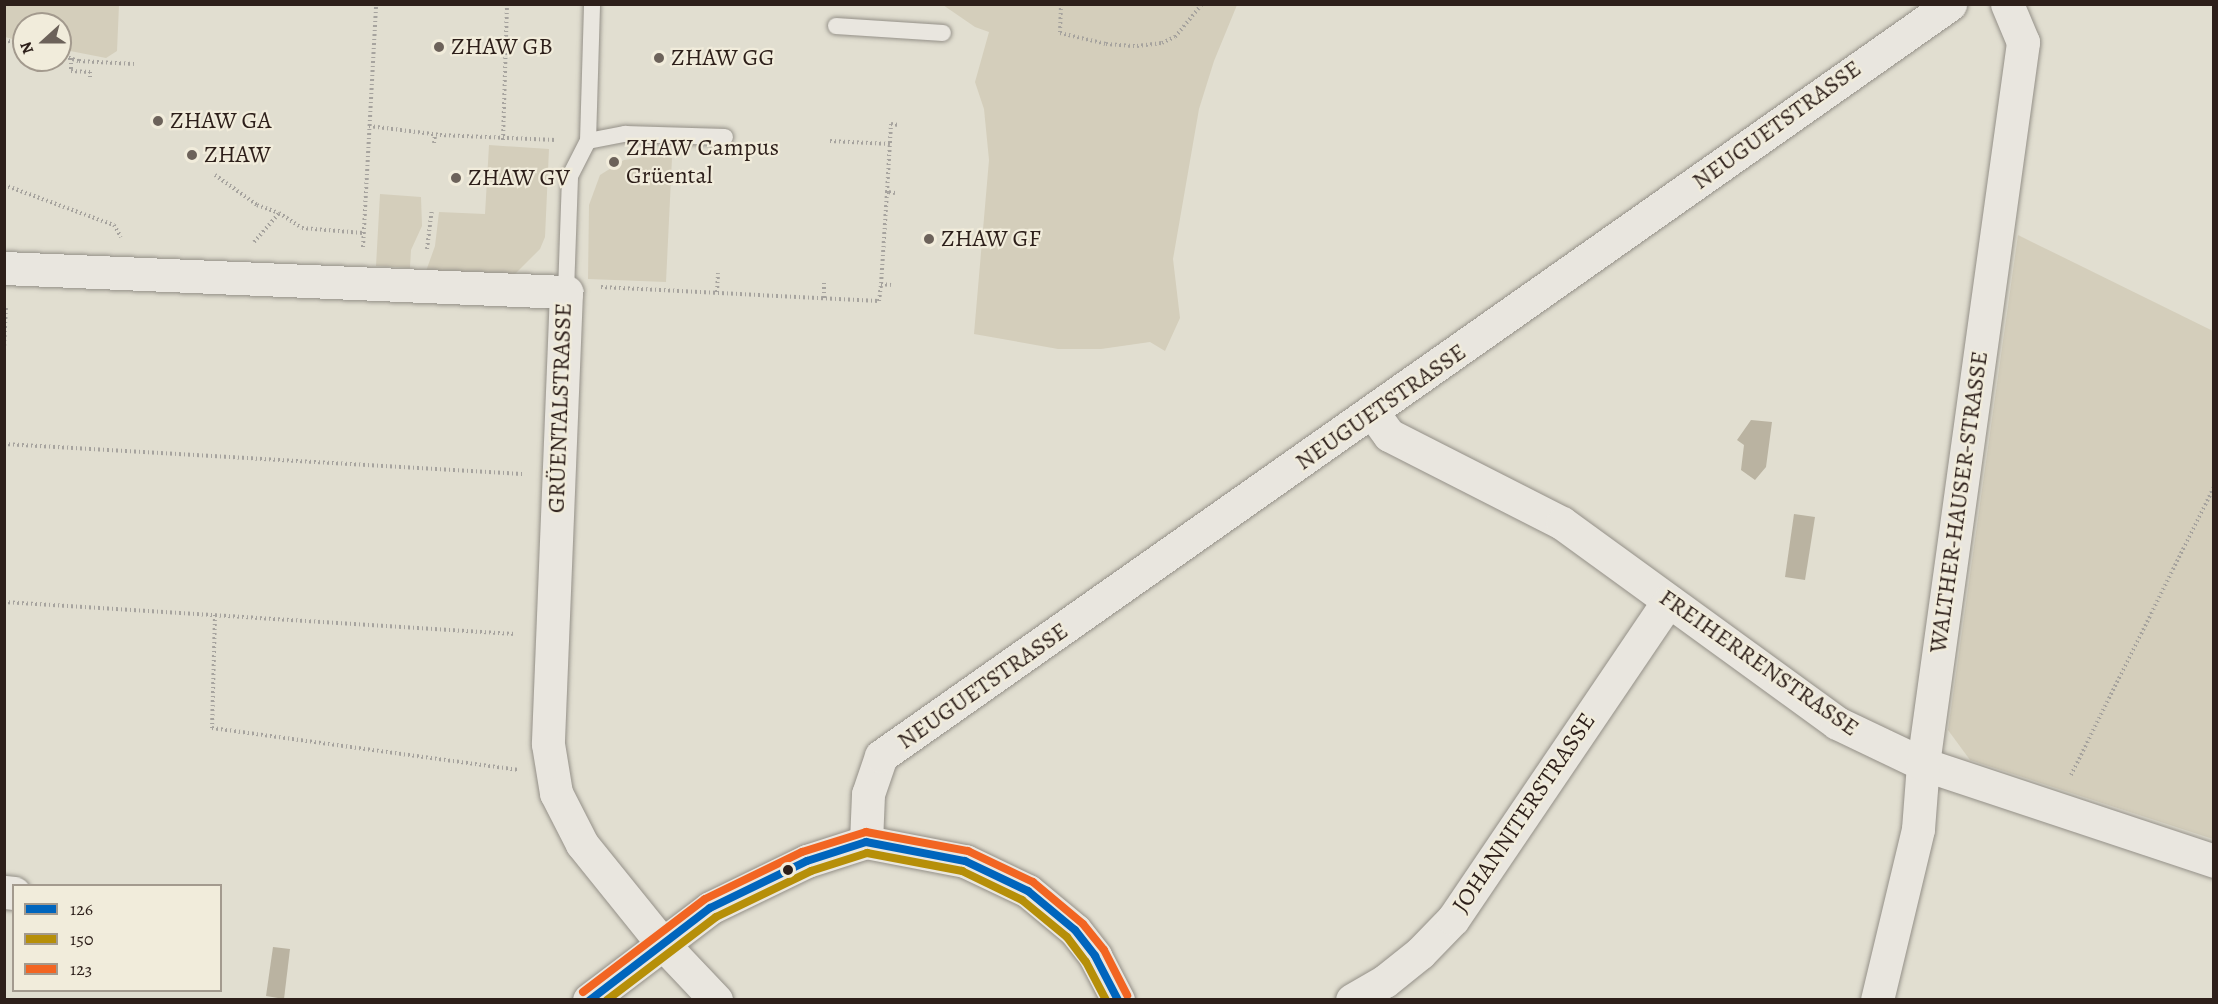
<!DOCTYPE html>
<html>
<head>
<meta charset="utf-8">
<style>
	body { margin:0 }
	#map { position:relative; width:2218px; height:1004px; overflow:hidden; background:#e1ded0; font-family:Alegreya,serif }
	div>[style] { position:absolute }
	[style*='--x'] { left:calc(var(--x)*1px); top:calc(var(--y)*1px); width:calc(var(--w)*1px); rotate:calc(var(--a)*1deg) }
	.green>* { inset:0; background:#d4cebb }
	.water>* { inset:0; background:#bab3a1 }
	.path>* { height:4px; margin-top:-2px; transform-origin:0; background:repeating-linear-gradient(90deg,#a6a39e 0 1.5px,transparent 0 4.5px) }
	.roads { filter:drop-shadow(0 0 2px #949088) drop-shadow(0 0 2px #949088) }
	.service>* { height:16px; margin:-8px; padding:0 8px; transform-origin:8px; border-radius:8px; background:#e9e6df }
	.minor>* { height:33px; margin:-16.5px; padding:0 16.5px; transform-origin:16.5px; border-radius:16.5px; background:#e9e6df }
	.bus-1>* { height:8px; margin:-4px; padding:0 4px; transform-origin:4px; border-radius:4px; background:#0065bd }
	.bus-2>* { height:8px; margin:-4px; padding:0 4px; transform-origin:4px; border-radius:4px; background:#b68f09 }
	.bus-3>* { height:8px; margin:-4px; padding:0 4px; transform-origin:4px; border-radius:4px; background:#f26522 }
	.dots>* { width:16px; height:16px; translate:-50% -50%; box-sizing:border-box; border:3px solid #f1ecdb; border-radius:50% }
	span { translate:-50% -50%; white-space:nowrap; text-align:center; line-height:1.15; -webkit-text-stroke:4.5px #f1ecdb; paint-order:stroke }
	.poi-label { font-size:24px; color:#2d1f1a }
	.left { translate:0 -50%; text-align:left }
	.street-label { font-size:24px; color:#2d1f1a }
	.frame { position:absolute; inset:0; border:6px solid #2d1f1a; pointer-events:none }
	.legend { position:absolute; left:12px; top:884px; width:210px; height:108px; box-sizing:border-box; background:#f1ecdb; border:2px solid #a39a8e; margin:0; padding:8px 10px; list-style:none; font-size:18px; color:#2d1f1a }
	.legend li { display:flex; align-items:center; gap:12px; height:30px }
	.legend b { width:30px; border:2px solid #a39a8e }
	.north { position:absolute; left:12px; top:12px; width:60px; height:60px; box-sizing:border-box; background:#f1ecdb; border:2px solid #a39a8e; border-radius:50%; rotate:249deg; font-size:16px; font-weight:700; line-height:24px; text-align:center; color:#2d1f1a }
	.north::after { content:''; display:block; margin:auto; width:21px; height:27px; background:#6c625a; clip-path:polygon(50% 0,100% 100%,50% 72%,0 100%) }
</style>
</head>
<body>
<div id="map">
	<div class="green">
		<i style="clip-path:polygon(4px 5px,119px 5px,117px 51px,106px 58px,60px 49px,60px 24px,24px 24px,24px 42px,5px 37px)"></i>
		<i style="clip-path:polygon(943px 5px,1237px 5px,1214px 61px,1199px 109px,1173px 259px,1180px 318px,1165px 351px,1150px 342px,1101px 349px,1058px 349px,974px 334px,989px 160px,984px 109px,975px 82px,989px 32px,975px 27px)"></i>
		<i style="clip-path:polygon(489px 145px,549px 149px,545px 237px,540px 249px,515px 274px,425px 274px,435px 246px,439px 212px,485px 214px)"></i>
		<i style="clip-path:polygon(650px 156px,672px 158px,666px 282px,588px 279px,589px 205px,600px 175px,624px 160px)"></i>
		<i style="clip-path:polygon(380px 194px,421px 197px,422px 226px,411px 250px,410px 268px,376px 266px)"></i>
		<i style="clip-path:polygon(2018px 235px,2213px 331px,2213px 839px,1970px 760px,1948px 730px)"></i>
	</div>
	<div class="water">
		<i style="clip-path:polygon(1751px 420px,1772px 422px,1766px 467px,1755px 480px,1741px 470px,1744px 445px,1737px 440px)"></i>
		<i style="clip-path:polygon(1794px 514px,1815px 517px,1805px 580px,1785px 577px)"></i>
		<i style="clip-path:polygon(273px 947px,290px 949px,284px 999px,266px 996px)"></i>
	</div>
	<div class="path">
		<i style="--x:1061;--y:4;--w:29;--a:92"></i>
		<i style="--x:1060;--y:33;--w:47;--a:13.4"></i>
		<i style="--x:1106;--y:44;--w:31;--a:4"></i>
		<i style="--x:1137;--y:46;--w:25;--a:-7"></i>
		<i style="--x:1162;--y:43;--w:14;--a:-25"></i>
		<i style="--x:1175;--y:37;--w:43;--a:-50.7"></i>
		<i style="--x:4;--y:40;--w:21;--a:14"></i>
		<i style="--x:60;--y:55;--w:20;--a:18"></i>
		<i style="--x:79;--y:61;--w:55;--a:3.1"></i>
		<i style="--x:71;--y:58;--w:13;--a:90"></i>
		<i style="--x:71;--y:71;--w:19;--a:3"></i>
		<i style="--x:90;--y:72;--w:5;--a:90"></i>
		<i style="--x:369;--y:126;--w:72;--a:7.2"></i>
		<i style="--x:440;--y:135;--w:116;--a:2.5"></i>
		<i style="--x:503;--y:140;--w:136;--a:-88.3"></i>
		<i style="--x:830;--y:141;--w:60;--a:2.9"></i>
		<i style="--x:434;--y:143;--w:8;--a:-83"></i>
		<i style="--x:215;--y:175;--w:52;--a:35.5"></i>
		<i style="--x:257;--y:205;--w:23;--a:20"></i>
		<i style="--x:279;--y:213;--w:27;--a:33"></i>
		<i style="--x:302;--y:228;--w:61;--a:4.7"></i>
		<i style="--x:4;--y:185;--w:117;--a:20"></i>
		<i style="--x:114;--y:225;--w:14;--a:60"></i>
		<i style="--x:887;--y:192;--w:92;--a:93.7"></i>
		<i style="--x:881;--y:284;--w:10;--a:6"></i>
		<i style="--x:895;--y:193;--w:8;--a:-173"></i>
		<i style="--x:887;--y:192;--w:68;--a:-86.6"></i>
		<i style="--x:891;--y:124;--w:8;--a:7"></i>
		<i style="--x:254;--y:242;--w:38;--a:-49"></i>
		<i style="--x:363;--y:247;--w:243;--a:-86.9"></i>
		<i style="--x:427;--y:249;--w:38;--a:-83"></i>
		<i style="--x:601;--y:287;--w:278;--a:2.9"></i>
		<i style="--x:879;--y:301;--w:17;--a:-83"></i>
		<i style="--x:717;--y:292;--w:19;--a:-87"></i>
		<i style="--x:824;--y:298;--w:16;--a:-90"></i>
		<i style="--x:4;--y:350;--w:45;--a:-87.5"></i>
		<i style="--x:4;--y:444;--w:519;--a:3.31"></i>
		<i style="--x:4;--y:602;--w:512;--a:3.58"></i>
		<i style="--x:215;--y:615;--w:113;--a:91.5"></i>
		<i style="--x:212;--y:728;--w:308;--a:7.8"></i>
		<i style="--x:2071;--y:775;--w:322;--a:-63.6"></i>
	</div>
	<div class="roads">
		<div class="service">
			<i style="--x:836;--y:26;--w:107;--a:3.7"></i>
			<i style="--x:588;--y:141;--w:38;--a:-11"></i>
			<i style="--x:625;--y:134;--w:100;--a:1.7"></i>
			<i style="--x:566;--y:292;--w:116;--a:-88"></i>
			<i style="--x:570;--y:176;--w:39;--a:-63"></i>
			<i style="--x:588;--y:141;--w:137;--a:-88.3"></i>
		</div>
		<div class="minor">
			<i style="--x:4;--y:268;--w:563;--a:2.45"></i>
			<i style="--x:566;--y:292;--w:452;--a:92.3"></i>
			<i style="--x:548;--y:744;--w:50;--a:80.7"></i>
			<i style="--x:556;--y:793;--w:57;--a:63"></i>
			<i style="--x:582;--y:844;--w:126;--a:51.1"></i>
			<i style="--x:661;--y:942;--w:80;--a:46.5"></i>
			<i style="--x:1373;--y:413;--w:27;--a:54"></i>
			<i style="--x:1389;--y:435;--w:194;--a:27"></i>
			<i style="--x:1562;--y:523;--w:340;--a:36"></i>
			<i style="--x:1837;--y:723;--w:95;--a:25.5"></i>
			<i style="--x:1923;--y:764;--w:307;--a:18.4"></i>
			<i style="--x:866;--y:842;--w:48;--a:-87.6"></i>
			<i style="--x:868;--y:794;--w:40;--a:-71.1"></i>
			<i style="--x:881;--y:756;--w:1307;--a:-35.12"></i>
			<i style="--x:4;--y:892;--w:10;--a:6"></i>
			<i style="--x:589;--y:1000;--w:152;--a:-37.2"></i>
			<i style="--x:710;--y:908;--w:108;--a:-25.9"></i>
			<i style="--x:807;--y:861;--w:62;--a:-17.9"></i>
			<i style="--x:866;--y:842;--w:101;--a:10.9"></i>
			<i style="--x:965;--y:861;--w:70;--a:25.5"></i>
			<i style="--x:1028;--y:891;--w:61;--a:39.7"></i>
			<i style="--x:1075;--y:930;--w:33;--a:52"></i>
			<i style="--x:1095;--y:956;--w:50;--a:62.4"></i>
			<i style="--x:1352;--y:1000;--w:38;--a:-30"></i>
			<i style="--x:1385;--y:981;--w:45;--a:-38.7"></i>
			<i style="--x:1420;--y:953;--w:47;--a:-45.9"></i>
			<i style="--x:1453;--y:919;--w:384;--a:-55.9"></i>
			<i style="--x:1877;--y:1000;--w:176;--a:-76.5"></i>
			<i style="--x:1918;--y:829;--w:65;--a:-85.6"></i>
			<i style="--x:1923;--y:764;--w:729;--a:-82.11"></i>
			<i style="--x:2023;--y:42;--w:41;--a:-112.8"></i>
		</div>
	</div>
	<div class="bus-1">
		<i style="--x:590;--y:1000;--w:151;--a:-37.5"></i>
		<i style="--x:710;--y:908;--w:108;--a:-25.9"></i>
		<i style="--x:807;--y:861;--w:62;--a:-17.9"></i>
		<i style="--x:866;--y:842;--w:101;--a:10.9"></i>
		<i style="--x:965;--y:861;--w:70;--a:25.5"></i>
		<i style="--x:1028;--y:891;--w:61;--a:39.7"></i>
		<i style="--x:1075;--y:930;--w:33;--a:52"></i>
		<i style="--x:1095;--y:956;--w:50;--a:62.4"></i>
	</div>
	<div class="bus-2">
		<i style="--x:607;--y:1000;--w:137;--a:-37.3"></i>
		<i style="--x:716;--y:917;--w:106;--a:-25.8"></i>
		<i style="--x:811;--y:871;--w:59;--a:-17.8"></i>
		<i style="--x:867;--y:853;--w:97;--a:10.7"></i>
		<i style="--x:962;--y:871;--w:67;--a:25.8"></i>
		<i style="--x:1022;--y:900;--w:58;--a:39.4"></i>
		<i style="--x:1067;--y:937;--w:31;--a:53"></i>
		<i style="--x:1086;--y:962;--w:43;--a:62.2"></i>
	</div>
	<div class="bus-3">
		<i style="--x:583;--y:992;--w:153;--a:-37.3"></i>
		<i style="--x:705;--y:899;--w:108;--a:-25.9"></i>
		<i style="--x:802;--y:852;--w:67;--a:-17.4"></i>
		<i style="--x:866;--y:832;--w:104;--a:10.6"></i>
		<i style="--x:968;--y:851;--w:72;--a:25.5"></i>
		<i style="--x:1033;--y:882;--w:65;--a:40"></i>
		<i style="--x:1083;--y:924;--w:33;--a:51"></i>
		<i style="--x:1104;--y:950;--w:51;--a:62.9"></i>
	</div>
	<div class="dots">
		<i style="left:439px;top:47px;background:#6c625a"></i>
		<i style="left:659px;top:58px;background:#6c625a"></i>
		<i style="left:158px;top:121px;background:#6c625a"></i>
		<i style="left:192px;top:155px;background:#6c625a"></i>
		<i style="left:614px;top:162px;background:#6c625a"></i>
		<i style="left:456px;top:178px;background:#6c625a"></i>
		<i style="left:929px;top:239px;background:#6c625a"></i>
		<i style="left:788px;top:870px;background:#2d1f1a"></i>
	</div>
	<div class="poi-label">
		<span class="left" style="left:451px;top:47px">ZHAW GB</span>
		<span class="left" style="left:671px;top:58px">ZHAW GG</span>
		<span class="left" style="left:170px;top:121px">ZHAW GA</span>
		<span class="left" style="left:626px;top:162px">ZHAW Campus<br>Grüental</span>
		<span class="left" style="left:204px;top:155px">ZHAW</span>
		<span class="left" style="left:468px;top:178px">ZHAW GV</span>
		<span class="left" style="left:941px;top:239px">ZHAW GF</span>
	</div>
	<div class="street-label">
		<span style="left:1777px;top:125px;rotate:-36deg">NEUGUETSTRASSE</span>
		<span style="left:1381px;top:407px;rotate:-35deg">NEUGUETSTRASSE</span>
		<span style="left:560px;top:408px;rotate:-88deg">GRÜENTALSTRASSE</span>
		<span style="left:1959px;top:502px;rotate:-82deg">WALTHER-HAUSER-STRASSE</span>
		<span style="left:1759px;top:663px;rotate:35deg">FREIHERRENSTRASSE</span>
		<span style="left:983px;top:686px;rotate:-35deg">NEUGUETSTRASSE</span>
		<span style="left:1524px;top:813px;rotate:-56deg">JOHANNITERSTRASSE</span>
	</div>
	<div class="frame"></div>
	<ul class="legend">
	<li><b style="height:8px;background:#0065bd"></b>126</li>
	<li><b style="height:8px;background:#b68f09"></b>150</li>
	<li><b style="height:8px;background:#f26522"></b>123</li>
	</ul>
	<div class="north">N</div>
</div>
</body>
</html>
